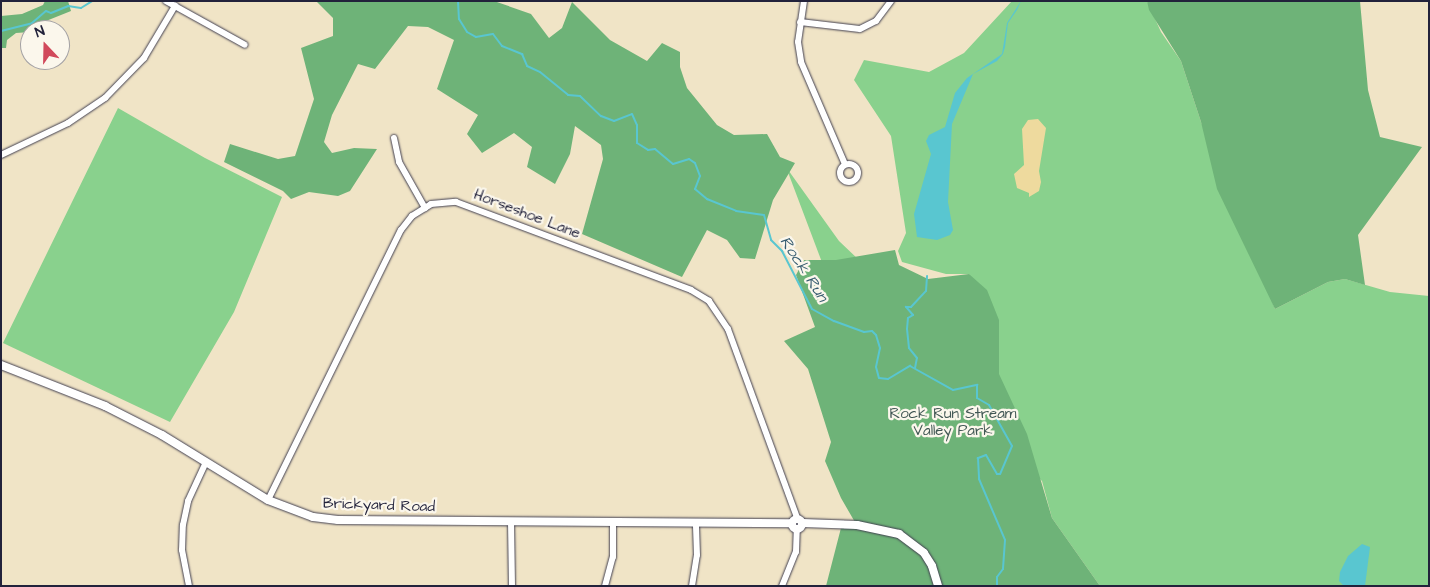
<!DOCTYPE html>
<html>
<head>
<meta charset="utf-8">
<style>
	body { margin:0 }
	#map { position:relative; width:1430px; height:587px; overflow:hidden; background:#f0e4c6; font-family:"Architects Daughter",sans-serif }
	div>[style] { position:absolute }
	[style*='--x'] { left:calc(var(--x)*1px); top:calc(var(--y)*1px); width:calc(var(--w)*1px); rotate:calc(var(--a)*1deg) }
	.green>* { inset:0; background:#89d18d }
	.forest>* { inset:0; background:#6eb378 }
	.sand>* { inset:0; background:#eeda9e }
	.water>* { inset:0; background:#59c6d0 }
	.stream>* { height:2px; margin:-1px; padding:0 1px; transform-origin:1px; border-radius:1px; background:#59c6d0 }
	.roads { filter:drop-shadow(0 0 1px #413f50) drop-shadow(0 0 1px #413f50) }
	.minor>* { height:6px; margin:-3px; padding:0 3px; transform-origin:3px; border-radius:3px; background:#fff }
	.minor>.ring { margin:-3px; padding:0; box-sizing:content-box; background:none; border:6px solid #fff; border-radius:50% }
	.tertiary>* { height:8px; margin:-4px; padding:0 4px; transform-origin:4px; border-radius:4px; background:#fff }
	.tertiary>.ring { margin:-4px; padding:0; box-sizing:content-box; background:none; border:8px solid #fff; border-radius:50% }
	span { translate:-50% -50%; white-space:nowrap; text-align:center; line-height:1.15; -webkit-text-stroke:4.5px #fbf7ec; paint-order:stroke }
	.street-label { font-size:15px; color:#22223b }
	.park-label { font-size:15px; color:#415754 }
	.water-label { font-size:16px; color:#355b6f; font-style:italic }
	.frame { position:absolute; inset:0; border:2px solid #22223b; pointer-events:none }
	.north { position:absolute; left:20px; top:20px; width:50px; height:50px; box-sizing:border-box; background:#fbf7ec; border:1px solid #a4a2a5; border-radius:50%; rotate:339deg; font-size:14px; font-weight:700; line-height:20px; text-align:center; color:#22223b }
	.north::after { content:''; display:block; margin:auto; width:18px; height:22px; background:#d1495b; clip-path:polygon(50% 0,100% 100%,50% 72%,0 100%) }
</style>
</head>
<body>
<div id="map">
	<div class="green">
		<i style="clip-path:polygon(1012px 1px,1147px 1px,1161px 32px,1181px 61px,1201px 122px,1275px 309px,1328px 282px,1345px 279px,1390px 292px,1429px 296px,1429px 586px,1100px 586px,1052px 518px,1042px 481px,823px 265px,786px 167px,839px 241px,880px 280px,998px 364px,998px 343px,969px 274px,946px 274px,902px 262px,898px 251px,906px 233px,891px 136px,854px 80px,864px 60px,929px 72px,964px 53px)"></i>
		<i style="clip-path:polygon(118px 108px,205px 158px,282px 197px,234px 312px,170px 422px,3px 343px)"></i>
	</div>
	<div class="forest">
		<i style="clip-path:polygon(45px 1px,68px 1px,71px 11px,41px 23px,30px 32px,16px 33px,7px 40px,6px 48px,1px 48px,1px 16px,22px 14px,43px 5px)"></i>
		<i style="clip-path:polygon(316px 1px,494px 1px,531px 14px,549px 38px,562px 28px,572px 2px,610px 40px,647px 61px,662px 43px,680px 52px,680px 67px,687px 88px,717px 125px,734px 135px,767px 134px,780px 157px,795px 163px,773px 200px,755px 259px,740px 258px,727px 240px,707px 230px,682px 277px,582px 234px,603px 159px,601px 145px,575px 126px,570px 154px,555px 184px,527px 167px,532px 147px,514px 133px,482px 153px,467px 134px,478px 115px,437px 89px,454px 40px,428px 27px,408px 26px,375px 69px,358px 64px,332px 115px,324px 142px,332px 153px,354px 148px,377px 149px,350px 191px,338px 196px,309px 192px,291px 199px,283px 191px,224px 162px,230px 144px,278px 159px,295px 156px,314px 99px,301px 48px,333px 36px,333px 18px)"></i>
		<i style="clip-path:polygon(1147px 1px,1360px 1px,1368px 90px,1380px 137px,1422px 147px,1358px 235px,1365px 285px,1345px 279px,1328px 282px,1275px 309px,1217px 189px,1201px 122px,1181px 61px,1149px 10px)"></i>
		<i style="clip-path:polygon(895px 250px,899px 265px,928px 279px,969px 274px,987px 290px,999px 320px,999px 374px,1027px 434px,1052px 518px,1100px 586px,826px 586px,842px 524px,856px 524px,841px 498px,825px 461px,831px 442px,808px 369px,784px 341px,815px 327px,796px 275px,804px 260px,836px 260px)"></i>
	</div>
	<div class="sand">
		<i style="clip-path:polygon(1038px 119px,1046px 128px,1039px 171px,1041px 182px,1039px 191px,1029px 197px,1029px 193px,1017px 188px,1014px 174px,1024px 165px,1022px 129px,1028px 120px)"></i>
	</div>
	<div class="water">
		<i style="clip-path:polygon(1021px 1px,1017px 10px,1008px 23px,1005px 47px,1003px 54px,997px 61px,973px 74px,952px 124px,948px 202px,953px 230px,950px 235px,937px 240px,917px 237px,914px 214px,931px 154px,926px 141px,929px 135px,945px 127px,955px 93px,967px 78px,1002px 54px,1007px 23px)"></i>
		<i style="clip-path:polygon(1362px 544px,1370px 547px,1365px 586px,1343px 585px,1339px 581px,1340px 572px,1348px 556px)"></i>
	</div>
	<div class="stream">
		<i style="--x:458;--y:1;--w:18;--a:87"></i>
		<i style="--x:459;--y:19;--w:15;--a:58"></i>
		<i style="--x:467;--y:32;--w:10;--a:29"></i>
		<i style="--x:476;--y:37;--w:17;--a:-10"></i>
		<i style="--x:493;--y:34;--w:15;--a:53"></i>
		<i style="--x:502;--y:46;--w:22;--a:22"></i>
		<i style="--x:522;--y:54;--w:13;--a:67"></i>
		<i style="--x:527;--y:66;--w:14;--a:25"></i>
		<i style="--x:540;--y:72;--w:36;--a:39"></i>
		<i style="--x:568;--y:95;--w:12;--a:5"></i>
		<i style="--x:580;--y:96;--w:29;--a:44"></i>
		<i style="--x:601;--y:116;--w:14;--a:21"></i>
		<i style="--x:614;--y:121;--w:19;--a:-21"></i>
		<i style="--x:632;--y:114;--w:12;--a:66"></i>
		<i style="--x:637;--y:125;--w:18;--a:90"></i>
		<i style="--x:637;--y:143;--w:13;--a:32"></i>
		<i style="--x:648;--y:150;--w:7;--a:-8"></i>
		<i style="--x:655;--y:149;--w:23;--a:40"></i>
		<i style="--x:673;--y:164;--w:17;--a:-17"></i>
		<i style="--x:689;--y:159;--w:7;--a:34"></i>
		<i style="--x:695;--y:163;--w:14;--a:69"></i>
		<i style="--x:700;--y:176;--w:14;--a:111"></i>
		<i style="--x:695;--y:189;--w:16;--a:40"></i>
		<i style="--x:707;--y:199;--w:31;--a:22"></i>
		<i style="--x:736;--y:211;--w:28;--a:8"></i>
		<i style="--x:764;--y:215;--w:26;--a:74"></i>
		<i style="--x:771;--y:240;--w:16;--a:45"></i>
		<i style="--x:782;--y:251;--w:65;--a:62.7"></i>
		<i style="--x:812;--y:309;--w:25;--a:29"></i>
		<i style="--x:834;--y:321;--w:32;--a:20"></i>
		<i style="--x:864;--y:332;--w:8;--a:-7"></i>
		<i style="--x:872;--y:331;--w:6;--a:45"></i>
		<i style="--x:876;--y:335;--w:14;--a:73"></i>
		<i style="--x:880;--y:348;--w:19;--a:102"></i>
		<i style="--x:876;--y:367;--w:11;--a:75"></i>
		<i style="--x:879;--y:378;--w:9;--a:6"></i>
		<i style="--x:888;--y:379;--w:26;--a:-31"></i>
		<i style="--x:910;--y:366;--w:49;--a:29.2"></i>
		<i style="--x:953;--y:390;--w:25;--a:-12"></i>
		<i style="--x:977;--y:385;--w:13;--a:90"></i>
		<i style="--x:977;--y:398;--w:14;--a:30"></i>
		<i style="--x:989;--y:405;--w:47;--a:60.7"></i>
		<i style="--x:1012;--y:446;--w:30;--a:113"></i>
		<i style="--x:1000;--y:474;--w:3;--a:180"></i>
		<i style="--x:997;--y:474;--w:22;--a:-120"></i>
		<i style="--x:986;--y:455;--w:9;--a:159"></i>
		<i style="--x:978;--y:458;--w:21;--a:87"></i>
		<i style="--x:979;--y:479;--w:66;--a:66.9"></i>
		<i style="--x:1005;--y:540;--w:29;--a:94"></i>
		<i style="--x:1003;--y:569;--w:10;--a:127"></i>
		<i style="--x:997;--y:577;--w:9;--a:90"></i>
		<i style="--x:1;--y:31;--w:32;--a:-14"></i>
		<i style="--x:32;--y:23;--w:18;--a:-41"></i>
		<i style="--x:46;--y:11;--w:5;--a:22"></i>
		<i style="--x:51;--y:13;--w:18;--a:-22"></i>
		<i style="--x:68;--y:6;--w:13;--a:9"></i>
		<i style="--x:81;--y:8;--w:13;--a:-32"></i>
		<i style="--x:915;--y:368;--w:10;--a:-79"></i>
		<i style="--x:917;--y:358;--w:13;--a:-129"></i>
		<i style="--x:909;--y:348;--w:19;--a:-96"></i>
		<i style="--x:907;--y:329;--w:11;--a:-85"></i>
		<i style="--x:908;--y:318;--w:6;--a:-31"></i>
		<i style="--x:913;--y:315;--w:11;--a:-131"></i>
		<i style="--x:906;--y:307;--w:5;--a:0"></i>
		<i style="--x:911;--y:307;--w:22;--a:-47"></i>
		<i style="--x:926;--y:291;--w:15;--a:-86"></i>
	</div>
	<div class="roads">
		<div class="minor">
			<i style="--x:166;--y:1;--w:90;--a:29.1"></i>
			<i style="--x:804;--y:1;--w:41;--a:98.3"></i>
			<i style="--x:798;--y:42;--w:20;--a:81"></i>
			<i style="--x:801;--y:62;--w:111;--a:66.7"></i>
			<i style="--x:800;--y:22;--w:60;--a:6.7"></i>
			<i style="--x:860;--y:29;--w:18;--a:-27"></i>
			<i style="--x:876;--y:21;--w:25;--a:-53"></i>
			<i style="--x:394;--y:138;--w:25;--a:78"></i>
			<i style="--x:399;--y:162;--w:53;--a:60.5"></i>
			<i style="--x:1;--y:155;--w:74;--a:-25.5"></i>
			<i style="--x:68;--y:123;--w:45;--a:-34"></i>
			<i style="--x:105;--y:98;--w:56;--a:-45.7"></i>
			<i style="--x:144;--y:58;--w:61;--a:-59.2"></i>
			<i class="ring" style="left:840px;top:164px;width:12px;height:12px"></i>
			<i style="--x:268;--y:500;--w:301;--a:-63.8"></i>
			<i style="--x:401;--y:230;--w:18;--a:-52"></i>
			<i style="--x:412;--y:216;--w:22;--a:-32"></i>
			<i style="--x:431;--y:204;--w:25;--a:-5"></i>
			<i style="--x:456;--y:202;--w:251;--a:20.5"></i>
			<i style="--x:691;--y:290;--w:21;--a:31"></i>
			<i style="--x:709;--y:301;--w:34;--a:56"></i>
			<i style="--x:728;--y:329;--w:201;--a:69.9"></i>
			<i style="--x:511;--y:522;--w:64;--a:89.1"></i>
			<i style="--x:189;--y:586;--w:37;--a:-101"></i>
			<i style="--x:182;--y:550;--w:25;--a:-88"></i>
			<i style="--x:183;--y:525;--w:25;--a:-78"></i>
			<i style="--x:188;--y:501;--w:43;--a:-65.2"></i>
			<i style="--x:605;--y:586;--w:30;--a:-75"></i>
			<i style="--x:613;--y:557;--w:35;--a:-90"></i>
			<i style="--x:692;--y:586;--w:31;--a:-81"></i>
			<i style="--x:697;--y:555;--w:32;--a:-92"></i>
			<i style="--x:782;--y:586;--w:37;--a:-68"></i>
			<i style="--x:796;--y:552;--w:23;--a:-88"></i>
		</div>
		<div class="tertiary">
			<i style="--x:1;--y:365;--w:112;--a:21.5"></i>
			<i style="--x:105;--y:406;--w:64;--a:27"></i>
			<i style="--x:162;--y:435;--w:124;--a:31.5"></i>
			<i style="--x:268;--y:500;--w:48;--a:20.7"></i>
			<i style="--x:313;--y:517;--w:25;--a:7"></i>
			<i style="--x:338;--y:520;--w:454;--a:0.4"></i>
			<i class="ring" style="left:792px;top:519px;width:2px;height:2px"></i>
			<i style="--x:803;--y:523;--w:54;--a:2.1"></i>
			<i style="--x:857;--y:525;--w:43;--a:12.1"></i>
			<i style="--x:899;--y:534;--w:31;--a:37"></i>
			<i style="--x:924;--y:553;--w:15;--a:58"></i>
			<i style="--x:932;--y:566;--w:21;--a:73"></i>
		</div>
	</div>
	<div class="street-label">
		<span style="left:527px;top:214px;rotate:21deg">Horseshoe Lane</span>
		<span style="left:379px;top:505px;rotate:2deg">Brickyard Road</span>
	</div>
	<div class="park-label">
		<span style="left:953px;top:422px">Rock Run Stream<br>Valley Park</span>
	</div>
	<div class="water-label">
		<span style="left:804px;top:269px;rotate:57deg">Rock Run</span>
	</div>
	<div class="frame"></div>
	<div class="north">N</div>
</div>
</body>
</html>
